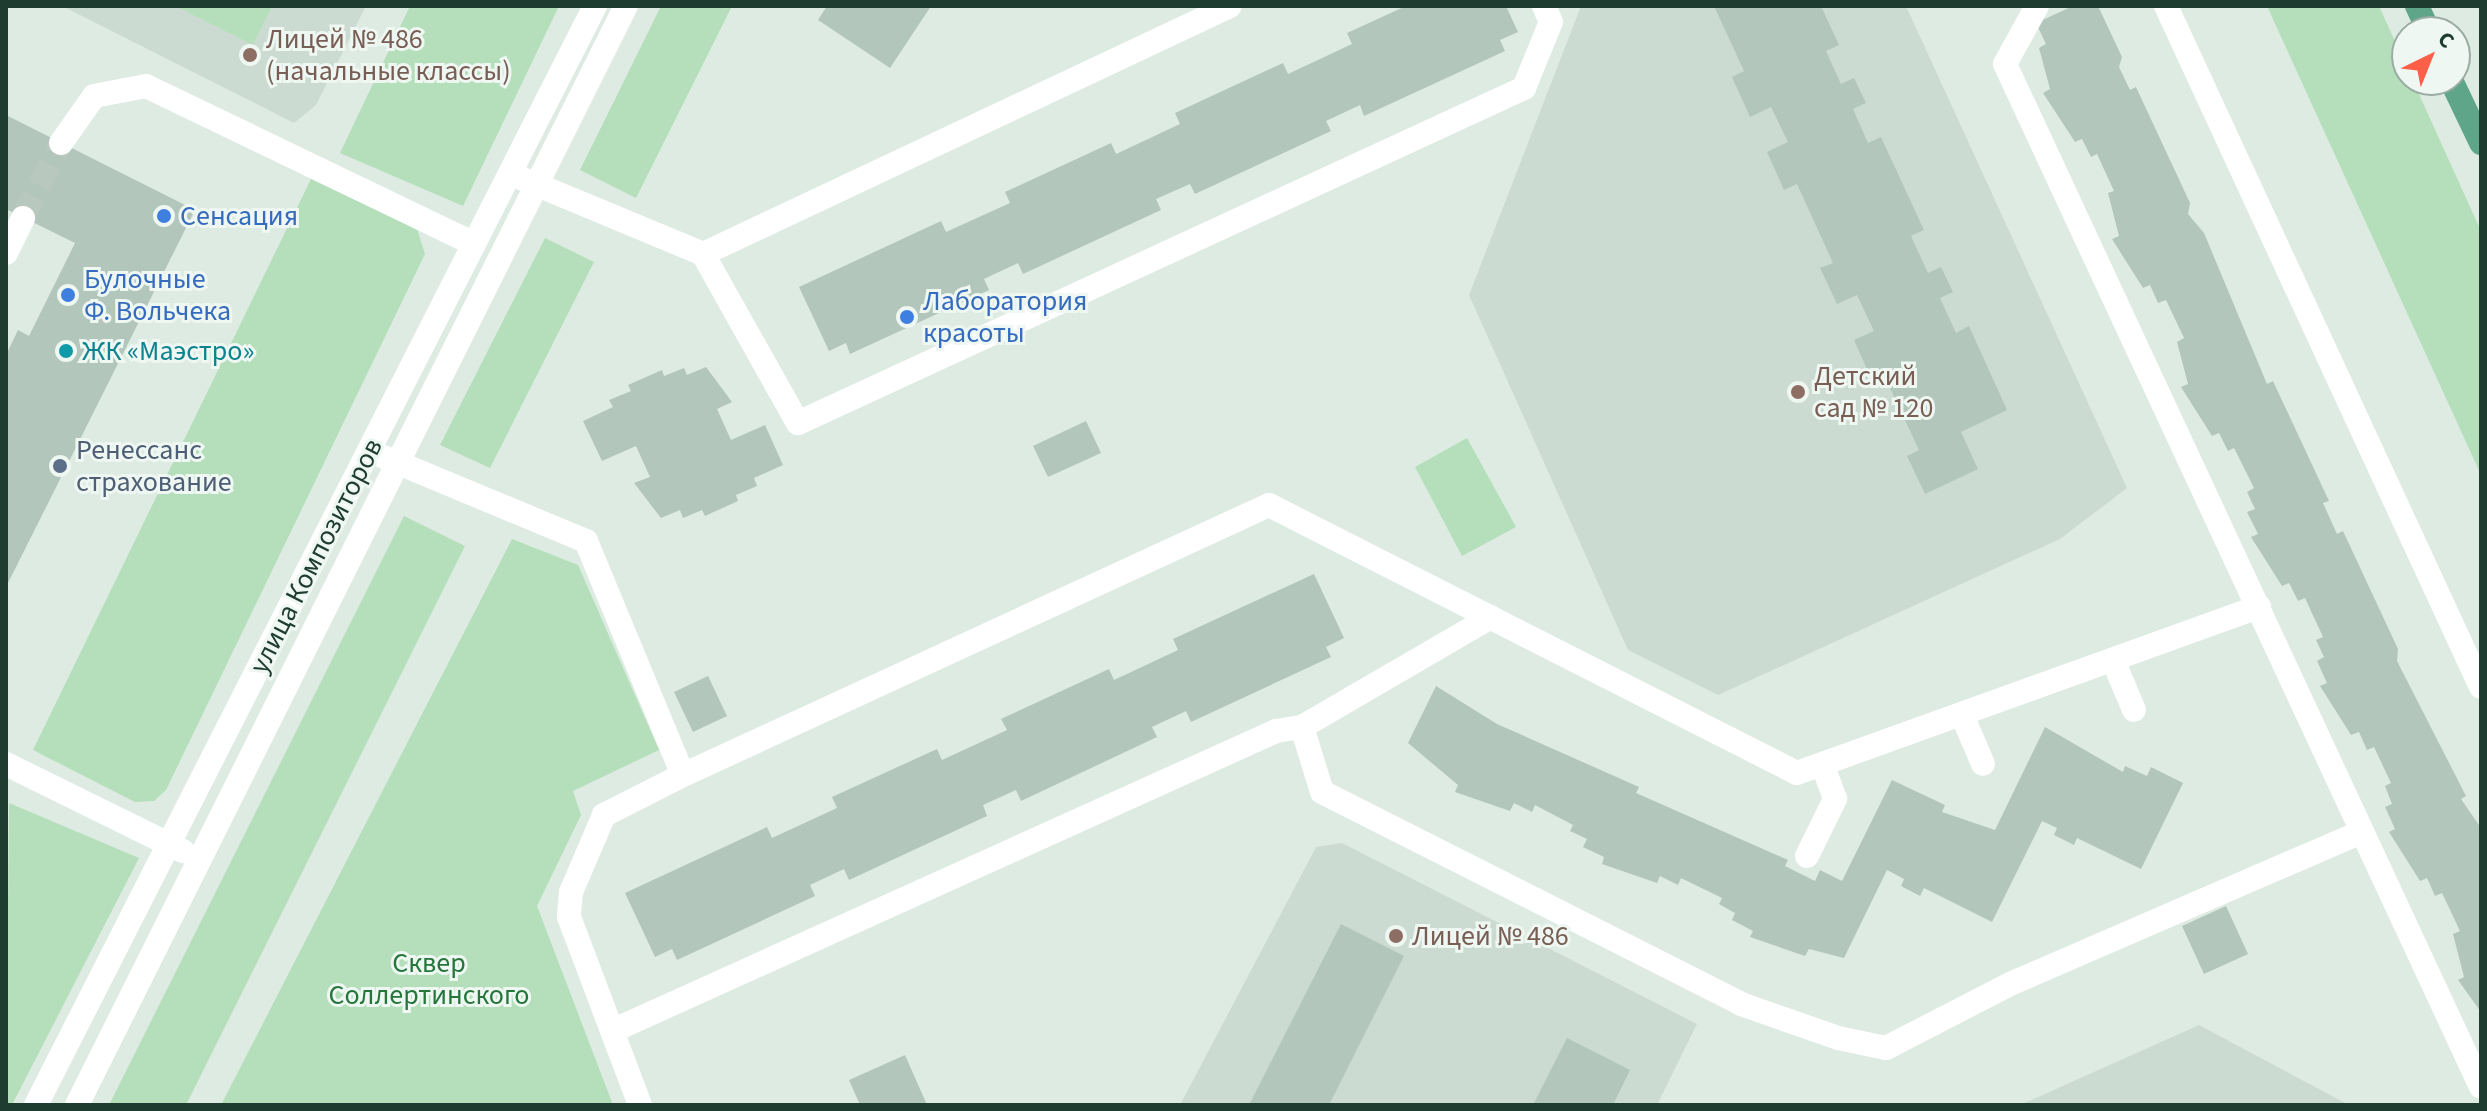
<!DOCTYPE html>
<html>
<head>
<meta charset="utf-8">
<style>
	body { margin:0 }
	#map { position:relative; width:2487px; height:1111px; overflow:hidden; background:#deebe3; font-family:"Source Sans 3",sans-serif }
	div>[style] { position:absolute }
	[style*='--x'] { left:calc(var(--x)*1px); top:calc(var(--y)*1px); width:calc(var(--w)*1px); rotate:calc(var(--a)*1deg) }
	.built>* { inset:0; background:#ccdbd2 }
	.green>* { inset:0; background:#b4dfba }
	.building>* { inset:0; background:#b3c6bc }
	.minor-tunnel>* { height:24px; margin-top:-12px; transform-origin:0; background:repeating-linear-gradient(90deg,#b8c8bf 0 24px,transparent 0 36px) }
	.minor>* { height:24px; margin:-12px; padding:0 12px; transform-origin:12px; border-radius:12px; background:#fff }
	.major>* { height:24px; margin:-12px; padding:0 12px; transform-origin:12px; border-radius:12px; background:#5ea58a }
	.dots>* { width:22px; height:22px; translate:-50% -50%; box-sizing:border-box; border:4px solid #eef7f2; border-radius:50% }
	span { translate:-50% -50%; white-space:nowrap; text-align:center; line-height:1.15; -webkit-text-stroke:6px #eef7f2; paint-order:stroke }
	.education-label { font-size:28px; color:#785e54 }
	.left { translate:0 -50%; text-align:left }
	.shop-label { font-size:28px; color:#366cbe }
	.culture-label { font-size:28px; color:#0d838f }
	.service-label { font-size:28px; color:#4e5e75 }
	.street-label { font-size:28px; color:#1e3c30 }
	.park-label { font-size:28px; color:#25763a }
	.frame { position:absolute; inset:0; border:8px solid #1e3c30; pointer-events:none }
	.north { position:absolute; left:2391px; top:16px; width:80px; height:80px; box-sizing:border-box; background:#eef7f2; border:2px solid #9baca4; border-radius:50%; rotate:43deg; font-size:22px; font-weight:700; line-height:32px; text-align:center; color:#1e3c30 }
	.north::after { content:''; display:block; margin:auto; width:28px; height:36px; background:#fe5f48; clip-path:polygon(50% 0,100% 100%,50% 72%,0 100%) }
</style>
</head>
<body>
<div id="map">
	<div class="built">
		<i style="clip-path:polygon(62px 6px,366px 6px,316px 105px,294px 123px)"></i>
		<i style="clip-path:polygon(1581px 6px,1906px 6px,2127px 488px,2060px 539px,1718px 695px,1628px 650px,1469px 295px)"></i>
		<i style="clip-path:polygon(1342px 843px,1697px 1024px,1657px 1105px,1180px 1105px,1316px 847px)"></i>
		<i style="clip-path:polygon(2199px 1025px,2349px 1105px,2020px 1105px)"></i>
	</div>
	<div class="green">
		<i style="clip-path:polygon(175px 6px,272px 6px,253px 45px)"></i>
		<i style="clip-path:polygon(410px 6px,559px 6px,463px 206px,340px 153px)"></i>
		<i style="clip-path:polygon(661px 6px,732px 6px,636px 198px,580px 170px)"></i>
		<i style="clip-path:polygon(2267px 6px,2379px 6px,2481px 231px,2481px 475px)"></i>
		<i style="clip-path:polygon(311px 179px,417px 229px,425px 254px,166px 790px,154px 801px,135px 802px,33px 750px)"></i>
		<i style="clip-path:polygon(545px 238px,594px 262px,490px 468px,440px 445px)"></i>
		<i style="clip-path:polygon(1467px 438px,1516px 527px,1462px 556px,1415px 467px)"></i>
		<i style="clip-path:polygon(404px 516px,465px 546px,186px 1105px,109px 1105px)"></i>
		<i style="clip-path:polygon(512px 539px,578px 565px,659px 750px,573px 791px,581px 815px,537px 906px,613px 1105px,221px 1105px)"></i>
		<i style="clip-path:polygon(9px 803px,139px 858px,12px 1105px,6px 1105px)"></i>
	</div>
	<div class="building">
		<i style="clip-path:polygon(827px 6px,931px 6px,890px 68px,818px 20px)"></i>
		<i style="clip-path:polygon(1406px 6px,1506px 6px,1518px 32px,1500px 40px,1505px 51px,1364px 116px,1360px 105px,1326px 121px,1331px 131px,1195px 194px,1190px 184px,1156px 199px,1161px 210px,1023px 274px,1018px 263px,984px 279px,989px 290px,850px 354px,846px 343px,829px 351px,799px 287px,941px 221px,946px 232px,1010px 203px,1005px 192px,1111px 143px,1116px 154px,1180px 124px,1175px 113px,1283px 63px,1288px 74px,1352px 44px,1347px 33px)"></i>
		<i style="clip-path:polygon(1714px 6px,1821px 6px,1839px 45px,1826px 51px,1841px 84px,1854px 78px,1866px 103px,1853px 109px,1868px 143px,1881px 137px,1924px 230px,1911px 236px,1928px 273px,1941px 267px,1953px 292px,1940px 298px,1956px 333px,1969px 326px,2007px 410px,1961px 432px,1978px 469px,1925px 494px,1907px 456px,1919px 450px,1882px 371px,1870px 376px,1854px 340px,1874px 331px,1857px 295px,1837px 304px,1820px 268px,1833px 263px,1797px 184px,1784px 190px,1767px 152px,1788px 142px,1771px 107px,1750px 117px,1732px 77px,1744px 71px)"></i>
		<i style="clip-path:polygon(2073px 6px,2098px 6px,2122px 57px,2119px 67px,2130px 90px,2136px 87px,2190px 203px,2188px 214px,2204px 233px,2267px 384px,2273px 381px,2329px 501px,2323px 503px,2337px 534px,2343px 531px,2398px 649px,2397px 661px,2466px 796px,2461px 799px,2481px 828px,2481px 1012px,2458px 980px,2464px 977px,2453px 934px,2460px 931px,2442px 893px,2435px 896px,2427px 878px,2420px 881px,2389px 832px,2395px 829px,2385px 807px,2392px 804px,2385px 786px,2391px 783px,2374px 747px,2367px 750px,2359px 732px,2351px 735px,2320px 686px,2327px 683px,2317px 661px,2324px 657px,2316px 640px,2323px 637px,2305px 598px,2298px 601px,2289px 583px,2282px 586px,2251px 537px,2258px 534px,2247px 512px,2255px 509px,2247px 492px,2254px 488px,2234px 448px,2228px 451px,2219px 433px,2212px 436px,2181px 387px,2188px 384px,2177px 342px,2184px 338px,2166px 300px,2158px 303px,2150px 285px,2143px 288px,2112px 239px,2119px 236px,2108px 193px,2114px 191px,2097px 154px,2091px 157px,2082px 139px,2075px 142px,2043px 93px,2050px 89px,2039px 48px,2046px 44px,2036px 23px)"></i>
		<i style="clip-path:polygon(6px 115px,195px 210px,6px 587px,6px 355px,18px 330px,29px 336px,75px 243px,6px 209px)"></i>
		<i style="clip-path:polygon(706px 367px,732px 402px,717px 409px,731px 440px,765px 425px,783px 465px,754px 478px,757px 486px,736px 495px,738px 501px,705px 516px,702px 510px,683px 518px,680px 510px,661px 518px,634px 483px,650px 477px,636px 446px,602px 461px,583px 421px,613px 407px,609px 400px,631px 391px,628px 385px,662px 370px,664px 376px,684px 368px,687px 375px)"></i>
		<i style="clip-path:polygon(1086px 421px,1101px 453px,1048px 477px,1033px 446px)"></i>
		<i style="clip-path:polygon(1314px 574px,1344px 638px,1326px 647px,1331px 657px,1191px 722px,1186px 711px,1152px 727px,1157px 737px,1021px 801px,1016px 790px,983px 805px,987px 816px,849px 880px,844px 869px,810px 885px,815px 896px,677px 960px,672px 949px,655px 957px,625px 893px,767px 827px,772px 838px,837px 808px,832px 797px,937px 749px,942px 760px,1007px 730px,1001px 719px,1109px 669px,1114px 680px,1178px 650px,1173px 639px)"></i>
		<i style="clip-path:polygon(708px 676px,727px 716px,693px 732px,674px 692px)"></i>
		<i style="clip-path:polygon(1436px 686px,1497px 724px,1639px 787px,1636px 793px,1788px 860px,1785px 866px,1815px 881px,1820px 870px,1842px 881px,1892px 780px,1945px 805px,1942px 812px,1995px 830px,2045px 727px,2123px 772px,2125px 766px,2147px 776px,2151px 767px,2183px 783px,2141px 869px,2077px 838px,2074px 845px,2054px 835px,2057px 828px,2042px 821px,1992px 922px,1924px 888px,1920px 896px,1901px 886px,1904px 879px,1887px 870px,1844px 958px,1809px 949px,1805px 956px,1750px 937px,1753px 931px,1732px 920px,1735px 913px,1719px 904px,1722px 898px,1681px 878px,1678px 885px,1660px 876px,1657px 883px,1602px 864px,1604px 857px,1583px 847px,1587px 839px,1570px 831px,1573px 825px,1535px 805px,1532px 812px,1514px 803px,1510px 811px,1455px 792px,1458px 785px,1408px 743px)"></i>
		<i style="clip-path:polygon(2226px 906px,2248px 954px,2204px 974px,2182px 926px)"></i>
		<i style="clip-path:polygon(1341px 924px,1404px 956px,1329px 1105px,1249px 1105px)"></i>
		<i style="clip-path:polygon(1567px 1038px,1630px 1070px,1613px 1105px,1533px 1105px)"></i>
		<i style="clip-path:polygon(905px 1055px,927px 1105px,860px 1105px,849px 1080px)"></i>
	</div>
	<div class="minor-tunnel">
		<i style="--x:23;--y:218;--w:84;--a:-63.1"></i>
	</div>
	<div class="minor">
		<i style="--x:2037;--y:6;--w:66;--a:118.9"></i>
		<i style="--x:2005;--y:64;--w:1128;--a:65.05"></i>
		<i style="--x:2166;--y:6;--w:750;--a:65.18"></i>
		<i style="--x:61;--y:143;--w:57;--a:-54.9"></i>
		<i style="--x:94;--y:96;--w:53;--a:-10.9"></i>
		<i style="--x:146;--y:86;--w:364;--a:25.7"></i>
		<i style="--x:523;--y:179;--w:195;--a:22.6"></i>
		<i style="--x:703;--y:254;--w:582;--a:-25.2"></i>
		<i style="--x:6;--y:253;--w:39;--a:-64"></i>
		<i style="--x:703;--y:254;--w:194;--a:60.7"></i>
		<i style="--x:798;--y:423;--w:800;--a:-24.77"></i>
		<i style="--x:1524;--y:88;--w:71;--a:-67.8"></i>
		<i style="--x:1551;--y:22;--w:17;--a:-114"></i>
		<i style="--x:384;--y:457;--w:219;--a:22.6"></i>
		<i style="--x:586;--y:541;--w:253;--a:67.5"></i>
		<i style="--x:683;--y:775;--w:89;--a:153.1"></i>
		<i style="--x:604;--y:815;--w:84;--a:113.2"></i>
		<i style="--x:571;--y:892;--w:25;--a:95"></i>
		<i style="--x:569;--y:917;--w:201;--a:69.3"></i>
		<i style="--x:1491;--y:617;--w:219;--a:149.8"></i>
		<i style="--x:1302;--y:727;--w:68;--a:72.9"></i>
		<i style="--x:1322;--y:792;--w:470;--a:26.8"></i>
		<i style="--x:1741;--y:1004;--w:103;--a:19.3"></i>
		<i style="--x:1838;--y:1038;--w:49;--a:11.8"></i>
		<i style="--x:1886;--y:1048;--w:140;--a:-27.3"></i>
		<i style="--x:2010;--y:984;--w:383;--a:-23.4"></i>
		<i style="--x:2113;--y:660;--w:54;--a:67.2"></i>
		<i style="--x:1962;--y:715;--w:53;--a:66.8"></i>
		<i style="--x:6;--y:764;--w:197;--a:26.2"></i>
		<i style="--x:683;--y:775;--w:645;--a:-24.74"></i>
		<i style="--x:1269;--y:505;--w:592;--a:26.91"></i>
		<i style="--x:1797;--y:773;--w:491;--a:-19.8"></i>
		<i style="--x:1807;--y:856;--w:64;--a:-63.8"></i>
		<i style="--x:1835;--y:799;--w:37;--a:-110"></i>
		<i style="--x:612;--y:1031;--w:729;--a:-24.31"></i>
		<i style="--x:1276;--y:731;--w:26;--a:-9"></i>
		<i style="--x:36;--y:1105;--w:1233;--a:-63.04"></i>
		<i style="--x:77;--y:1105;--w:1228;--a:-63.46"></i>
	</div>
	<div class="major">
		<i style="--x:2417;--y:6;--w:29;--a:65"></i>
		<i style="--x:2451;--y:80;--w:70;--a:64.5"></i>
	</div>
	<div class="dots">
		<i style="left:250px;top:55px;background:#8d6e63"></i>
		<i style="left:164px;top:216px;background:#3f7fe0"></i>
		<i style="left:68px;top:295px;background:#3f7fe0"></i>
		<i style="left:907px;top:317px;background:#3f7fe0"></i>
		<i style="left:66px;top:351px;background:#0f9aa8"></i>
		<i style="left:1798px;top:392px;background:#8d6e63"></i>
		<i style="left:60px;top:466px;background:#5c6f8a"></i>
		<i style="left:1396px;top:936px;background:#8d6e63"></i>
	</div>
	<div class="education-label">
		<span class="left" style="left:266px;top:55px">Лицей № 486<br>(начальные классы)</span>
		<span class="left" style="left:1814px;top:392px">Детский<br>сад № 120</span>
		<span class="left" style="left:1412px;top:936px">Лицей № 486</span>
	</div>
	<div class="shop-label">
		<span class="left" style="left:180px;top:216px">Сенсация</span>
		<span class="left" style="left:84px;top:295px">Булочные<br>Ф. Вольчека</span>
		<span class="left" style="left:923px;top:317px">Лаборатория<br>красоты</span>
	</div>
	<div class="culture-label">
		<span class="left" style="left:82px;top:351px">ЖК «Маэстро»</span>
	</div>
	<div class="service-label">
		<span class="left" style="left:76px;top:466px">Ренессанс<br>страхование</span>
	</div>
	<div class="street-label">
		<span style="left:316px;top:556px;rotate:-63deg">улица Композиторов</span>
	</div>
	<div class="park-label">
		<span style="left:429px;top:979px">Сквер<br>Соллертинского</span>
	</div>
	<div class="frame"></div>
	<div class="north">С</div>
</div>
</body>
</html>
